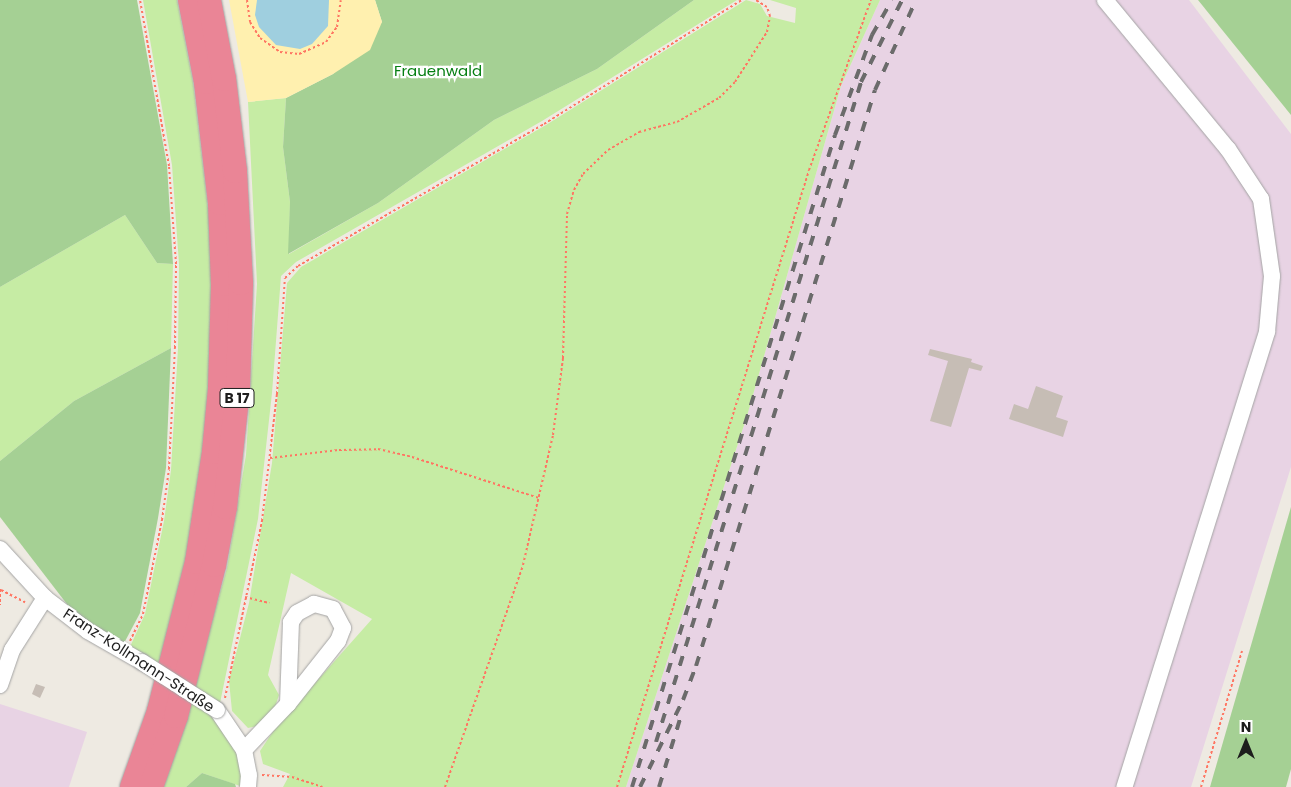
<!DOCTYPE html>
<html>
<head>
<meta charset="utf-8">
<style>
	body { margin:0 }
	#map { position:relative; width:1291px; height:787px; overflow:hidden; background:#eeeae2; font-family:Poppins,sans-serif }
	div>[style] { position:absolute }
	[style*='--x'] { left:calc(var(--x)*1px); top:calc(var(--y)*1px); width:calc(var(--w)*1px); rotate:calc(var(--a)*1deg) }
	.industrial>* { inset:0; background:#e8d3e4 }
	.grass>* { inset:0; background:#c6eca4 }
	.forest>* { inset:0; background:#a5d094 }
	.sand>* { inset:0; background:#fff0af }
	.water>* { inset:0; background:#9fcfdf }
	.building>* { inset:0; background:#c6bdb5 }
	.path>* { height:2px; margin-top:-1px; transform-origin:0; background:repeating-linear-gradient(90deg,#ff7562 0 2.5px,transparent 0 5px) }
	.roads { filter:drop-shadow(0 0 1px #a4a4a4) drop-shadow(0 0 1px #a4a4a4) }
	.minor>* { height:16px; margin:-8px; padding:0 8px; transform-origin:8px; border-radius:8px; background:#fff }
	.highway>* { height:24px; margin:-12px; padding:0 12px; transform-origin:12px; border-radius:12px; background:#ea8596 }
	.rail>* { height:4px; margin-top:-2px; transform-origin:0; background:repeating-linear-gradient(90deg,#6b6b6b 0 10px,transparent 0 20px) }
	.bridges { filter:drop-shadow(0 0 1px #a4a4a4) drop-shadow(0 0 1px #a4a4a4) }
	.minor-bridge>* { height:16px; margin:-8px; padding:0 8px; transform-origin:8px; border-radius:8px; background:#fff }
	span { translate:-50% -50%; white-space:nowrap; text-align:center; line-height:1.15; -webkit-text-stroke:4.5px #fff; paint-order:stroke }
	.shield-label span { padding:1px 4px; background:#fff; border:1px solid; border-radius:4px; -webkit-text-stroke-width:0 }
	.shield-label { font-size:14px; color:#1d1d1d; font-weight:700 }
	.park-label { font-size:15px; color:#067f12 }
	.street-label { font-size:15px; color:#1d1d1d }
	.north { position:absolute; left:1221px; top:717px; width:50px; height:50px; -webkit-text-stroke:4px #fff; paint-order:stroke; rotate:0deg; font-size:14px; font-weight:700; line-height:20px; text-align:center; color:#1d1d1d }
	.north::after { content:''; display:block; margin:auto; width:18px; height:22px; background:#1d1d1d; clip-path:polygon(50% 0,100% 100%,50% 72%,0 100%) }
</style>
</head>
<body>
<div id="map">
	<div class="industrial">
		<i style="clip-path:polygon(880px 0,1189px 0,1291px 134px,1291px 467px,1191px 787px,626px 787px,747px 416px,841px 86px)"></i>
		<i style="clip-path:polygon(0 704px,87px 732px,69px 787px,0 787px)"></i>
	</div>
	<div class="grass">
		<i style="clip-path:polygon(143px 0,177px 0,193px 82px,210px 225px,213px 337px,205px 449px,187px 561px,160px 668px,129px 649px,145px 614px,164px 521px,171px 470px,178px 348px,179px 264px,172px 165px)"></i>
		<i style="clip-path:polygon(694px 0,737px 0,542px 121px,296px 262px,281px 276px,272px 393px,258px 519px,220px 703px,193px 688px,227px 568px,246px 455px,257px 284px,248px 102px,286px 98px,283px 147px,290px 202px,289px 254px,378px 203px,494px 120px,597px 69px)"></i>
		<i style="clip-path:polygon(746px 0,760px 4px,767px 16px,795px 23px,796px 8px,770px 0,880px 0,841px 86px,747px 416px,626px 787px,283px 787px,290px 774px,263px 764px,260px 751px,276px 727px,372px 619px,291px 573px,268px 675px,279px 695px,274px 710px,261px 725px,248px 728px,232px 711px,229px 681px,249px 603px,272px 463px,287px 283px,301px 267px,546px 125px)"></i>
		<i style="clip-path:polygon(125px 215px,157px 263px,173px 264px,171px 348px,74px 401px,0 461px,0 287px)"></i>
		<i style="clip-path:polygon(189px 699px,216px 717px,240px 752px,243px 787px,202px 773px,186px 787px,161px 787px)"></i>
	</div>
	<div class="forest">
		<i style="clip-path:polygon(0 0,137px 0,167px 165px,173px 264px,157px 263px,125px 215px,0 287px)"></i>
		<i style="clip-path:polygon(375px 0,694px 0,597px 69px,494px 120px,378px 203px,288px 254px,290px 202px,283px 147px,286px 98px,333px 74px,382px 22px)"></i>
		<i style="clip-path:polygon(1198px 0,1291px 0,1291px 115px)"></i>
		<i style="clip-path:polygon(171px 348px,166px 468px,158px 518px,140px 613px,122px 647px,73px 612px,0 517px,0 461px,74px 401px)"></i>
		<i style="clip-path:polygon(1291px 507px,1291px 769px,1286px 787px,1210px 787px)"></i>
		<i style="clip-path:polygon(202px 773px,235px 784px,236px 787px,186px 787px)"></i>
	</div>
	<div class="sand">
		<i style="clip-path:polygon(229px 0,375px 0,382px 22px,370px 50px,333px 74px,286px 98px,248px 102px)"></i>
	</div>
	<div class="water">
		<i style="clip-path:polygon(257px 0,329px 0,328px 26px,312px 44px,300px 49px,276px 45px,259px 27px,255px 15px)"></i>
	</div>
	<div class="building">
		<i style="clip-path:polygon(930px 349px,972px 359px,971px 362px,983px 366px,981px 371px,969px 368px,951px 427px,930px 421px,948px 361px,928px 355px)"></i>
		<i style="clip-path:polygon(1036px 386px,1063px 396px,1056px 417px,1068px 421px,1063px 437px,1009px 419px,1014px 404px,1028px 409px)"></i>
		<i style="clip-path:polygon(36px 684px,45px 687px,40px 698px,32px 694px)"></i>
	</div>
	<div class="path">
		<i style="--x:247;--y:0;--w:22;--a:82"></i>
		<i style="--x:250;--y:22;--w:19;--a:58"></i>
		<i style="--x:260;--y:38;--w:24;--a:35"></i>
		<i style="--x:280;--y:52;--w:19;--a:6"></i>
		<i style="--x:299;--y:54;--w:30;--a:-24"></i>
		<i style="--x:326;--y:42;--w:19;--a:-54"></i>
		<i style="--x:337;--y:27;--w:27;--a:-82"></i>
		<i style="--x:270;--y:458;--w:69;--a:-6.6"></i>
		<i style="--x:339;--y:450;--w:39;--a:-1"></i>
		<i style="--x:378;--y:449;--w:35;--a:13"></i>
		<i style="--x:412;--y:457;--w:133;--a:17.9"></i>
		<i style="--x:0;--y:589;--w:16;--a:90"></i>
		<i style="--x:1;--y:590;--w:27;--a:27"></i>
		<i style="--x:245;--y:597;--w:25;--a:14"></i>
		<i style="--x:130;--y:641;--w:30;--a:-64"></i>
		<i style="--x:143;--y:614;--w:96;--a:-78.6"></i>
		<i style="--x:162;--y:520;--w:51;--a:-82.2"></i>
		<i style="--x:169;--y:469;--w:121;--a:-87.2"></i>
		<i style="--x:175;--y:348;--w:84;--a:-89.3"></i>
		<i style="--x:176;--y:264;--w:98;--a:-94.1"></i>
		<i style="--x:169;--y:166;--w:169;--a:-99.9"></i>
		<i style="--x:225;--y:698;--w:181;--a:-78.2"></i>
		<i style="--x:262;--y:521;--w:128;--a:-83.3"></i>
		<i style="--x:277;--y:394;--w:116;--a:-86.1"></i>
		<i style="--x:285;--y:278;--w:18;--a:-43"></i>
		<i style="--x:298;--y:266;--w:284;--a:-30"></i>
		<i style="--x:544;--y:124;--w:234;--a:-32.1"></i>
		<i style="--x:262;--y:775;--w:30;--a:4"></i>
		<i style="--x:292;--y:777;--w:32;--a:18"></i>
		<i style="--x:445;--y:787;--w:235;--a:-70.6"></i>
		<i style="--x:523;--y:565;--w:133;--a:-77"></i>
		<i style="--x:553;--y:435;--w:78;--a:-82.6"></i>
		<i style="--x:563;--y:358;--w:144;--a:-88.4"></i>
		<i style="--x:567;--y:214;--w:25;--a:-74"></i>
		<i style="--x:574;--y:190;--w:18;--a:-61"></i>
		<i style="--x:583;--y:174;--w:35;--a:-44"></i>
		<i style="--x:608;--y:150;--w:36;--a:-30"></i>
		<i style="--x:639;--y:132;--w:39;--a:-15"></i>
		<i style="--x:677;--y:122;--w:48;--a:-29.7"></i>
		<i style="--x:719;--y:98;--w:23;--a:-45"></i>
		<i style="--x:735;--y:82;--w:59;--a:-57.4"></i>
		<i style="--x:767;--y:32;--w:16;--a:-79"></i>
		<i style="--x:770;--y:16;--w:9;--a:-108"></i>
		<i style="--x:767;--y:7;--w:13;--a:-148"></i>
		<i style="--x:617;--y:787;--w:646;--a:-72.71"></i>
		<i style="--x:809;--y:170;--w:181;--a:-70"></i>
		<i style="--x:1201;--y:787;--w:142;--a:-73.2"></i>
	</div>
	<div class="roads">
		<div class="minor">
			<i style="--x:1105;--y:0;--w:193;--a:50.5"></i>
			<i style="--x:1228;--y:149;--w:60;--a:56.6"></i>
			<i style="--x:1261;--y:199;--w:78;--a:81.9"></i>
			<i style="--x:1272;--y:276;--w:56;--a:95.1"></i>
			<i style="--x:1267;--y:332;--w:477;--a:107.4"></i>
			<i style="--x:0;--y:549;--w:67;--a:47.4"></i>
			<i style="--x:45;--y:598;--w:54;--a:37.5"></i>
			<i style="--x:88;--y:631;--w:62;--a:29.9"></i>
			<i style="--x:0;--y:685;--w:37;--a:-71"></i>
			<i style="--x:12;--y:650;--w:62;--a:-57.6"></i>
			<i style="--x:217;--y:710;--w:48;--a:56"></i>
			<i style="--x:244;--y:750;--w:25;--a:79"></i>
			<i style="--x:249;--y:775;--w:12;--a:95"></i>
			<i style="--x:244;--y:750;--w:64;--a:-46.3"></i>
			<i style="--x:288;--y:704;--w:80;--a:-51.6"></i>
			<i style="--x:338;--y:641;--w:14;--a:-69"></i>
			<i style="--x:343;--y:628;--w:21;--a:-118"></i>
			<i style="--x:333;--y:609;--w:20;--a:-165"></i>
			<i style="--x:314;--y:604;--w:19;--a:152"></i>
			<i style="--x:297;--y:613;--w:11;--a:124"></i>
			<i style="--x:291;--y:622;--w:82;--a:92.1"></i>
		</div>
		<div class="highway">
			<i style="--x:132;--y:787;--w:81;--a:-70.4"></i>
			<i style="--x:159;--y:711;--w:154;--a:-75.7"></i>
			<i style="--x:197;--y:562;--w:111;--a:-81.2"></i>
			<i style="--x:214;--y:452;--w:64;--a:-84.6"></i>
			<i style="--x:220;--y:388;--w:104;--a:-88.3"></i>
			<i style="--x:223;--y:284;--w:81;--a:-92.1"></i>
			<i style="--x:220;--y:203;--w:122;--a:-96.6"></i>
			<i style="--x:206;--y:82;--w:84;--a:-101"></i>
			<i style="--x:151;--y:787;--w:75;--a:-70.6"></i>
			<i style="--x:176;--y:716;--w:156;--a:-75.9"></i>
			<i style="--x:214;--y:565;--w:59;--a:-79.3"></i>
			<i style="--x:225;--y:507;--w:118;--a:-83.7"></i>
			<i style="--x:238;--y:390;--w:107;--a:-88.4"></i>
			<i style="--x:241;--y:283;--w:112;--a:-93.1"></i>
			<i style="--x:235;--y:171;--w:93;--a:-96.8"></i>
			<i style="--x:224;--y:79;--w:80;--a:-100.8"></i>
		</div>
	</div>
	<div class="rail">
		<i style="--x:656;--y:742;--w:691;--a:-72.74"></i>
		<i style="--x:861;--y:82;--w:92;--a:-63.4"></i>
		<i style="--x:632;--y:787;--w:683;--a:-72.71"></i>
		<i style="--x:835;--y:135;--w:107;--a:-69.7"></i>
		<i style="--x:872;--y:35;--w:40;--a:-60.3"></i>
		<i style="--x:640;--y:787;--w:97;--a:-63.7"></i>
		<i style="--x:683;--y:700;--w:36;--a:-69"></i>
		<i style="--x:696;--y:666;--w:603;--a:-72.74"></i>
		<i style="--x:875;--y:90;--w:99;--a:-65.5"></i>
		<i style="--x:659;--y:787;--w:71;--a:-72.8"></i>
	</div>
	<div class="bridges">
		<div class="minor-bridge">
			<i style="--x:142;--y:662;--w:89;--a:32.6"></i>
		</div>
	</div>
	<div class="shield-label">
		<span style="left:237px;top:398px">B 17</span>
	</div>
	<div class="park-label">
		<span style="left:438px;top:71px">Frauenwald</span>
	</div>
	<div class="street-label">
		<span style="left:139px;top:660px;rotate:33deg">Franz-Kollmann-Straße</span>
	</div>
	<div class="north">N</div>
</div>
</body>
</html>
